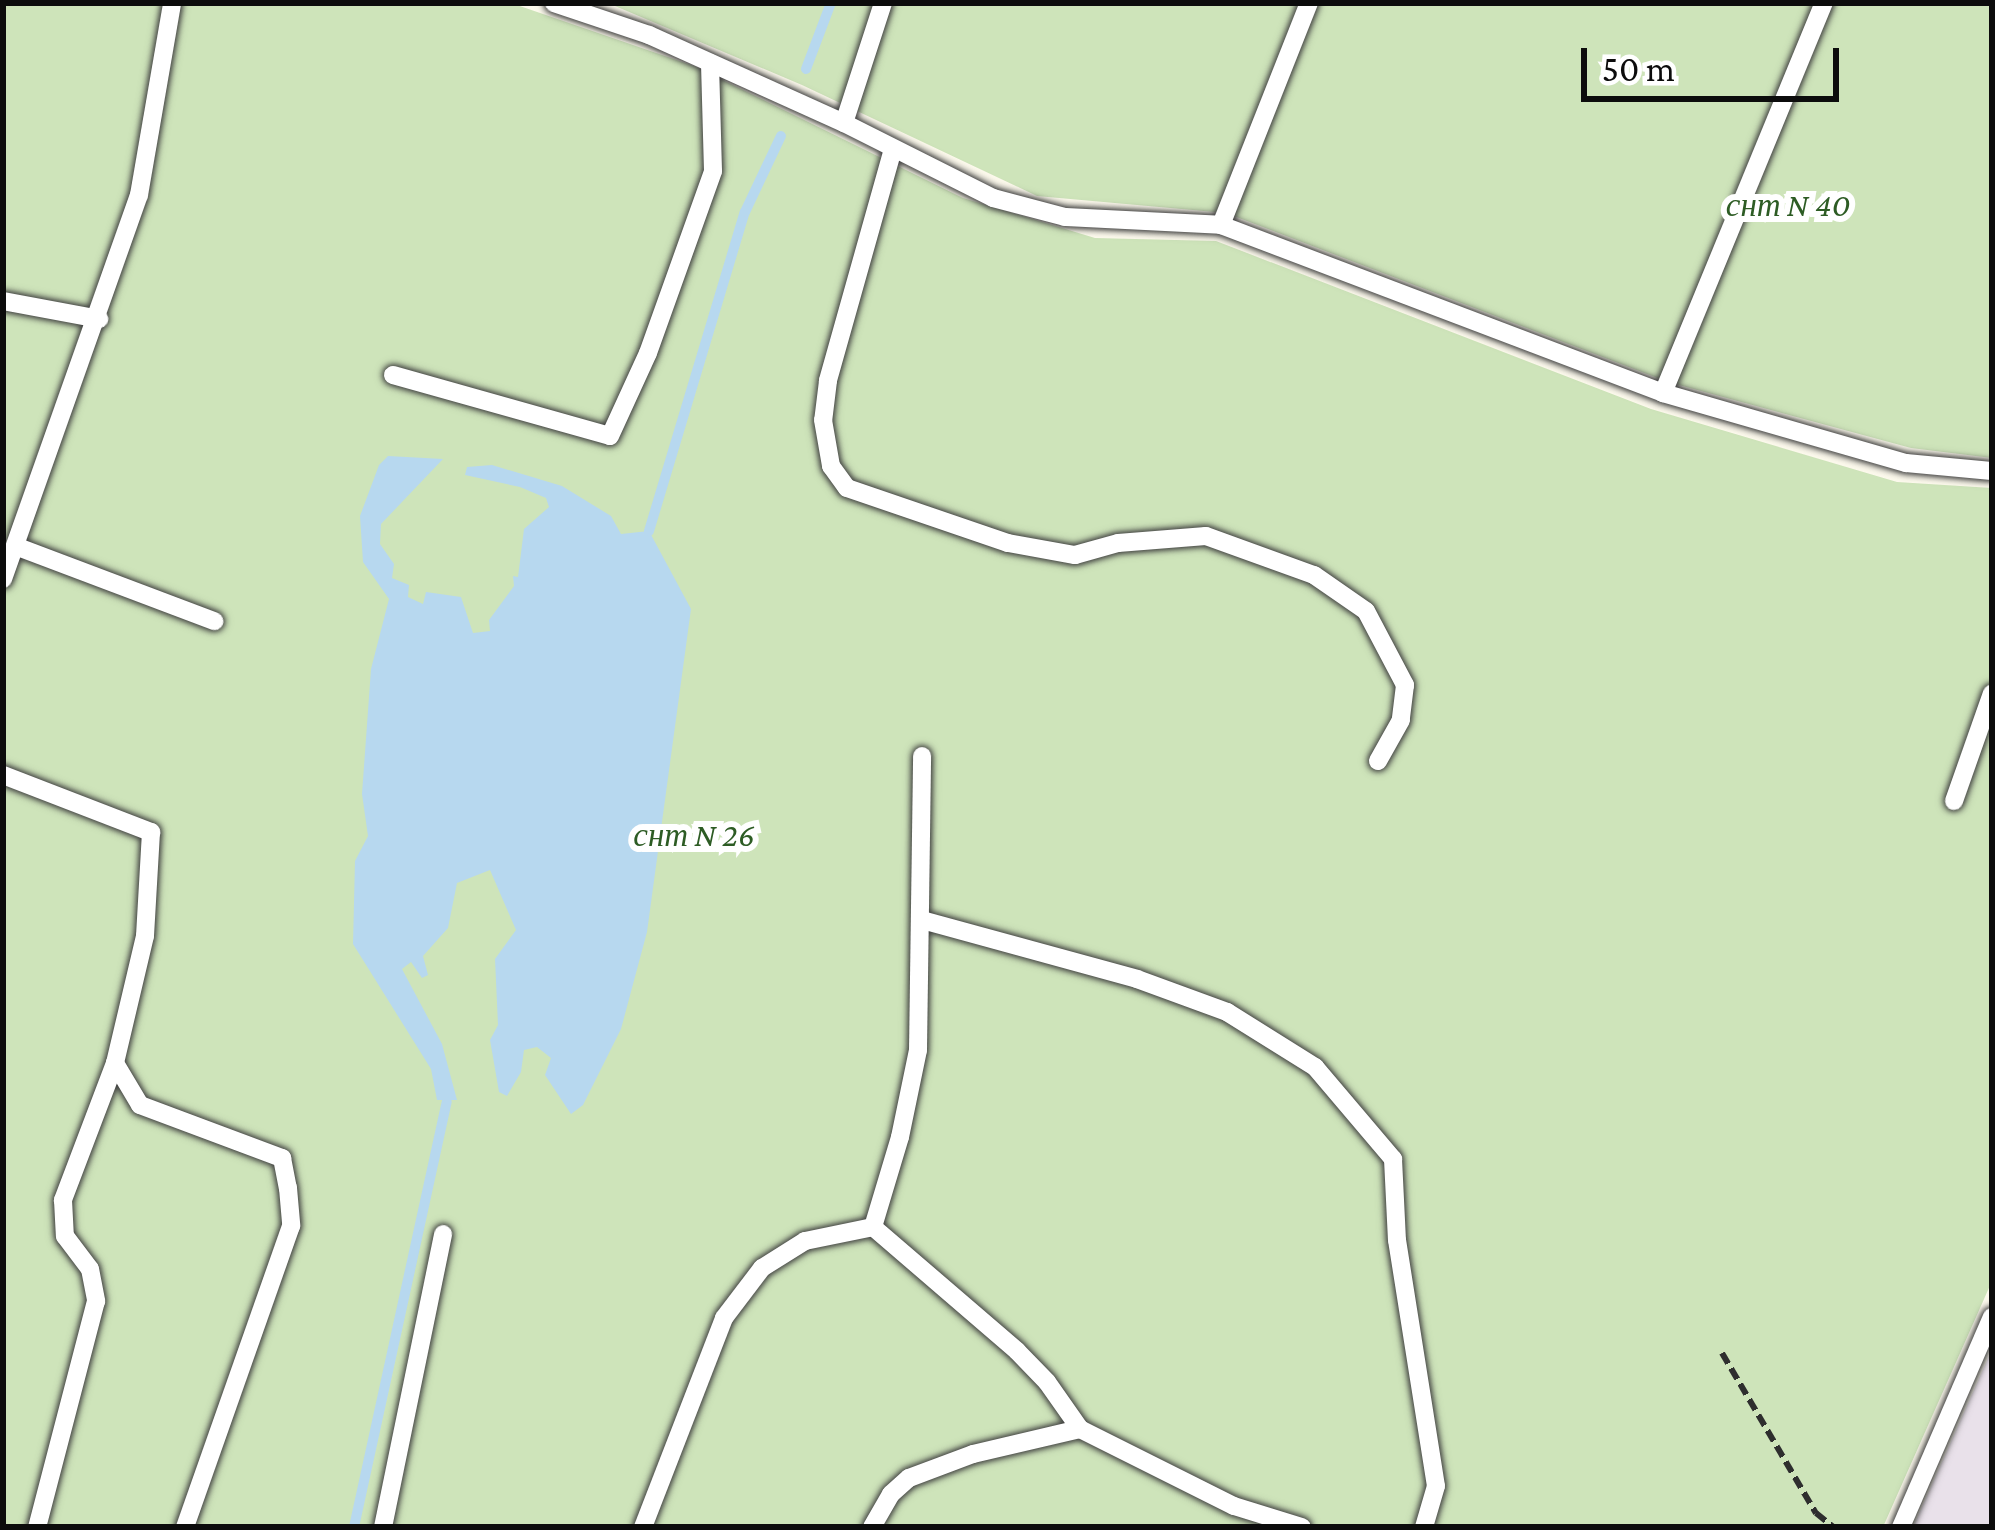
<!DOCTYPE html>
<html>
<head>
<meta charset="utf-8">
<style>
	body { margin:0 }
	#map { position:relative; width:1995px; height:1530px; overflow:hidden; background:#fdfaed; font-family:"Crimson Pro",serif }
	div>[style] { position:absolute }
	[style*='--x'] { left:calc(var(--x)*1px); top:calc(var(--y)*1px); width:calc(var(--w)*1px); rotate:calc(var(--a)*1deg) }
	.industrial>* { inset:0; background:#e9e1ea }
	.green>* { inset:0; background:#cee4ba }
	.water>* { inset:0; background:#b7d8ef }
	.stream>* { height:10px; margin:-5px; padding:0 5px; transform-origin:5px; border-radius:5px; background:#b7d8ef }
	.path>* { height:6px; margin-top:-3px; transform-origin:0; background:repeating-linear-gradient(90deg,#2e2e2e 0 12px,transparent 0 18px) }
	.roads { filter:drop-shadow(0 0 3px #3f3f3f) drop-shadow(0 0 3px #3f3f3f) }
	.lane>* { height:18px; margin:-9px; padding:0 9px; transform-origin:9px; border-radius:9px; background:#fff }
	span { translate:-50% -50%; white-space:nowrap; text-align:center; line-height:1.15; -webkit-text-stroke:12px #fff; paint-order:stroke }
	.park-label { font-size:33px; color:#2d5c24; font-style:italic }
	.frame { position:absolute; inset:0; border:6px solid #0c0c0c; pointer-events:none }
	.scale { position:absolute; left:1581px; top:48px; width:258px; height:54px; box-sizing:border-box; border:6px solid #0c0c0c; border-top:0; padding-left:15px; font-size:36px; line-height:42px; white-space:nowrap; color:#0c0c0c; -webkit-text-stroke:9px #fff; paint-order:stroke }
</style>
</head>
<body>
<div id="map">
	<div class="industrial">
		<i style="clip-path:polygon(1992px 1349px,1992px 1527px,1913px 1527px)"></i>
	</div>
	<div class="green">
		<i style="clip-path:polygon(3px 3px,511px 3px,694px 66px,963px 198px,1095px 238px,1216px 241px,1651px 409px,1897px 482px,1992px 488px,1992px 1281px,1883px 1527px,3px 1527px)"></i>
		<i style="clip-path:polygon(608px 3px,1992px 3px,1992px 458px,1911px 448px,1668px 382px,1226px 213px,1037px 196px,802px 85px)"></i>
	</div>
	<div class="water">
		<i style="clip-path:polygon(388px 456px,443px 459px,381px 524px,380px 544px,394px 564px,392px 578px,409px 585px,408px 597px,423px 604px,426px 592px,461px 597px,473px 633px,490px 631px,489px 620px,514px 586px,513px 576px,518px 577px,524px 529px,549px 507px,546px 498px,520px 487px,465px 475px,467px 467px,492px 465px,562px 486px,611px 516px,621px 534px,649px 531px,691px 609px,647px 932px,621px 1029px,583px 1105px,571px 1114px,545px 1075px,551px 1058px,537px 1047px,524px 1050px,521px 1072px,507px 1096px,499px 1092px,490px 1040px,498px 1025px,495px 959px,516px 930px,490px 870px,457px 883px,448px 928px,423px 956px,428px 975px,422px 978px,411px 962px,402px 969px,442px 1044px,457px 1100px,437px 1100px,431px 1069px,353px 944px,355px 861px,368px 836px,362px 794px,371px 669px,389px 599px,363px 562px,360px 516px,379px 465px)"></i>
	</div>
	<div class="stream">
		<i style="--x:806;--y:69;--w:71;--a:-69.3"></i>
		<i style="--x:649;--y:531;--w:333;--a:-73.3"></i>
		<i style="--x:745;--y:212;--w:84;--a:-64.7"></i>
		<i style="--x:354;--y:1527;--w:435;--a:-77.7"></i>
	</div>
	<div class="path">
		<i style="--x:1722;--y:1353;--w:186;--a:59.6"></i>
		<i style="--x:1816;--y:1513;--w:22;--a:39"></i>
	</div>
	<div class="roads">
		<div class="lane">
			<i style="--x:554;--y:3;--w:100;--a:18.6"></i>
			<i style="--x:649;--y:35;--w:214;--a:24.3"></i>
			<i style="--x:844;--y:123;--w:167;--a:26.7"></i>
			<i style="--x:993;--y:198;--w:74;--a:14.8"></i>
			<i style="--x:1065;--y:217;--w:156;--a:2.9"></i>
			<i style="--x:1221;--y:225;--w:473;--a:20.8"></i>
			<i style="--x:1663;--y:393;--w:253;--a:16.1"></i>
			<i style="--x:1906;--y:463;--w:86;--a:5.3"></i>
			<i style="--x:844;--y:123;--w:126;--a:-72"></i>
			<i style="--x:893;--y:149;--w:241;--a:105.7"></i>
			<i style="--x:828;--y:381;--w:39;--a:97"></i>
			<i style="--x:823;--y:420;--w:47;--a:80.1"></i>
			<i style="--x:831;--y:466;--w:27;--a:54"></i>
			<i style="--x:847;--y:488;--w:170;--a:18.9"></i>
			<i style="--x:1008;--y:543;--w:68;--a:10.2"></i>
			<i style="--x:1075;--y:555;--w:45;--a:-15.6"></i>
			<i style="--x:1118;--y:543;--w:88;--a:-4.5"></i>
			<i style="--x:1206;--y:536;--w:115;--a:19.9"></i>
			<i style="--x:1314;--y:575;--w:63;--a:34.7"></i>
			<i style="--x:1366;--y:611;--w:84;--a:62.2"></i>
			<i style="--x:1405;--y:685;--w:35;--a:97"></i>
			<i style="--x:1401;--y:720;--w:47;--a:119.3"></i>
			<i style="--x:1221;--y:225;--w:239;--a:-68.4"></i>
			<i style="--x:3;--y:301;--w:98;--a:10.6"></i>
			<i style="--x:393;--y:375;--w:225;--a:15.7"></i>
			<i style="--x:610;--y:436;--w:91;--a:-65.4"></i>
			<i style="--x:648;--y:353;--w:193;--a:-70.3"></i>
			<i style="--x:713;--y:171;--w:108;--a:-91.6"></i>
			<i style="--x:1663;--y:393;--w:422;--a:-67.6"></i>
			<i style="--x:18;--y:547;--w:210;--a:20.7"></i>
			<i style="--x:3;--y:579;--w:407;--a:-70.5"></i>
			<i style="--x:139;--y:195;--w:195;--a:-80.2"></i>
			<i style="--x:3;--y:775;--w:159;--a:21.1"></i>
			<i style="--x:151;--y:832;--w:104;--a:93.3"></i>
			<i style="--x:145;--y:936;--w:130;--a:103.3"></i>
			<i style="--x:115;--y:1063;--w:147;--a:110.8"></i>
			<i style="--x:63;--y:1200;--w:36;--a:87"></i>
			<i style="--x:65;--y:1236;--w:41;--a:52.9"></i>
			<i style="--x:90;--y:1269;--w:33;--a:79"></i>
			<i style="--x:96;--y:1301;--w:234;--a:104.6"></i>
			<i style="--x:1954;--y:801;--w:114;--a:-70.6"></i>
			<i style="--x:922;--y:920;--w:223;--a:15.3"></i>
			<i style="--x:1137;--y:979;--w:96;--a:20.1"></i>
			<i style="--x:1227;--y:1012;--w:104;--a:32"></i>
			<i style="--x:1315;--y:1067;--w:121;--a:49.7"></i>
			<i style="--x:1393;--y:1159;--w:81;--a:87.2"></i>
			<i style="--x:1397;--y:1240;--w:249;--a:81"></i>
			<i style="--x:1436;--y:1486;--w:43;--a:106.3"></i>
			<i style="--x:115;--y:1063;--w:49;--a:59.2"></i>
			<i style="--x:140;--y:1105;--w:152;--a:20.5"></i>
			<i style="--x:282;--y:1158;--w:31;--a:79"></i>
			<i style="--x:288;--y:1188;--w:38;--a:85"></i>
			<i style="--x:291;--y:1226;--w:319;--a:109.4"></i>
			<i style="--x:873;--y:1227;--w:94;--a:-73.3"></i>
			<i style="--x:900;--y:1137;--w:89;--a:-78.3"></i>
			<i style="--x:918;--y:1050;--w:294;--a:-89.2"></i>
			<i style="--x:383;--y:1527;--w:299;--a:-78.4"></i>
			<i style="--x:643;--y:1527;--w:224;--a:-68.8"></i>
			<i style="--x:724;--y:1318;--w:63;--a:-52.8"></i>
			<i style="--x:762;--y:1268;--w:51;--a:-32.1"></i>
			<i style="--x:805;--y:1241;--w:69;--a:-11.6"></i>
			<i style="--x:873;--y:1227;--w:190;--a:40.7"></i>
			<i style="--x:1017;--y:1351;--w:43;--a:45.9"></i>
			<i style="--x:1047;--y:1382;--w:57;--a:54.9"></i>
			<i style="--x:872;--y:1527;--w:38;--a:-60"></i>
			<i style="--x:891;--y:1494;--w:24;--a:-42"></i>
			<i style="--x:909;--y:1478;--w:68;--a:-20.6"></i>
			<i style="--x:973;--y:1454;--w:110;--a:-13.2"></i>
			<i style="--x:1080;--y:1429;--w:172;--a:26.6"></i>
			<i style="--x:1234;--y:1506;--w:71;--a:17.2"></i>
			<i style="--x:1901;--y:1527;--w:229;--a:-66.6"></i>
		</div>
	</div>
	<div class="park-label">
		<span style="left:1788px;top:205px">снт N 40</span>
		<span style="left:694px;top:835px">снт N 26</span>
	</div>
	<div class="frame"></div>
	<div class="scale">50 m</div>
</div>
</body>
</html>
